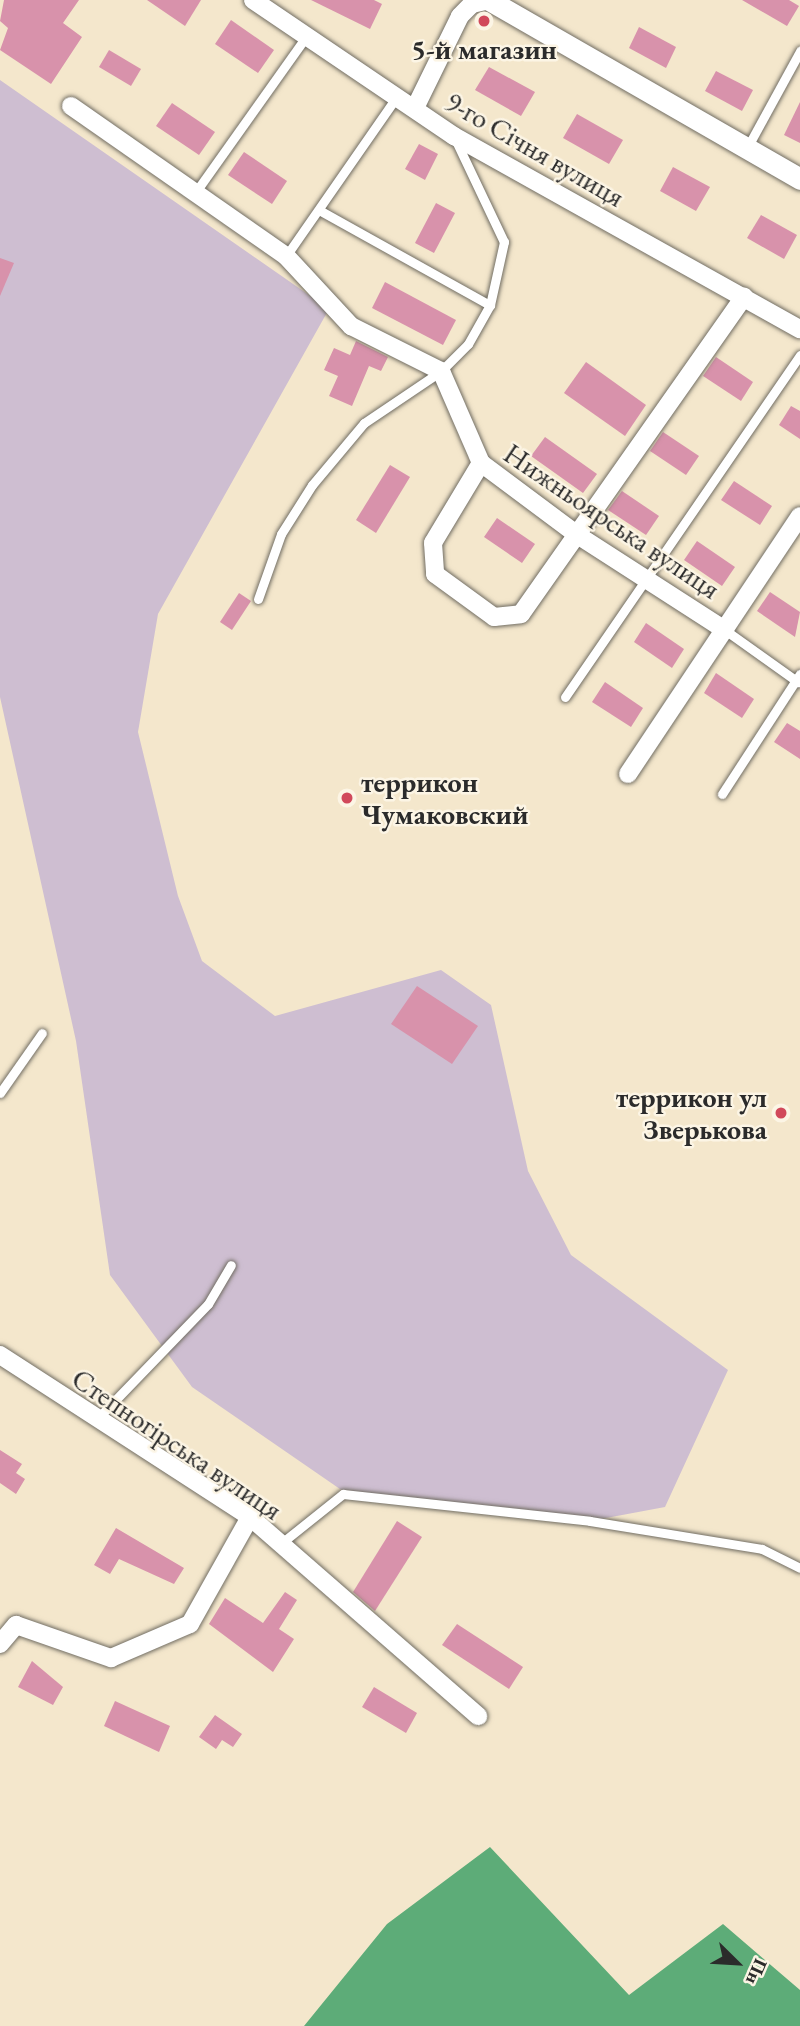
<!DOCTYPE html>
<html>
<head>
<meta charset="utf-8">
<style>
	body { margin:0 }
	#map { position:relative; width:800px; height:2026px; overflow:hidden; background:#f4e7cc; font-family:"EB Garamond",serif }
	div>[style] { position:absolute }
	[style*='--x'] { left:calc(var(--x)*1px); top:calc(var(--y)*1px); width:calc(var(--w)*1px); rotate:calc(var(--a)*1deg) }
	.industrial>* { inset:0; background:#cebed1 }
	.forest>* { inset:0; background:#5dac78 }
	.building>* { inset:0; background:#d892ab }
	.roads { filter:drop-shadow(0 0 2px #716d63) drop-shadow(0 0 2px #716d63) }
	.service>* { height:9px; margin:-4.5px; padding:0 4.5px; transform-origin:4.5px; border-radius:4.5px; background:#fff }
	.minor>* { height:18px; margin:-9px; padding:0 9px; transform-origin:9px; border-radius:9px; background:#fff }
	.tertiary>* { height:21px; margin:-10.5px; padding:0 10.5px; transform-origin:10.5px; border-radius:10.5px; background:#fff }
	.dots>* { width:19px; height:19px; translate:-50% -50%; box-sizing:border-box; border:4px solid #fcf5e5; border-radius:50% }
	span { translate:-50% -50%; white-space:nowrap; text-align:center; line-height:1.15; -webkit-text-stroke:5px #fcf5e5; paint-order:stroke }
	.poi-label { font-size:28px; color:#2b2b2b; font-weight:700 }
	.left { translate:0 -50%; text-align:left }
	.right { translate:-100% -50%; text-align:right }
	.street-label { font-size:28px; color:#2b2b2b }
	.north { position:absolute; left:702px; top:1928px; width:70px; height:70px; -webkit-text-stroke:5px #fcf5e5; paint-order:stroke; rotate:114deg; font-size:19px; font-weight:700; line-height:28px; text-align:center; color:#2b2b2b }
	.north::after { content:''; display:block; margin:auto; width:24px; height:32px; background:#2b2b2b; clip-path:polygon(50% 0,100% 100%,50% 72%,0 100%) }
</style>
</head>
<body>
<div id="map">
	<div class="industrial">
		<i style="clip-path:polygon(0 80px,329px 309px,158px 614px,138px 732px,178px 896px,202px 961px,275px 1016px,441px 970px,491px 1005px,528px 1171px,571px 1255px,728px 1370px,665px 1507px,590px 1521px,353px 1498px,192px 1387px,110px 1275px,76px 1041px,0 697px)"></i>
	</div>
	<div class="forest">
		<i style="clip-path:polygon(490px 1847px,629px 1995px,723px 1924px,800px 1990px,800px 2026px,304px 2026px,387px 1924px)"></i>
	</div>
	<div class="building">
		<i style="clip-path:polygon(4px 0,79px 0,63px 23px,82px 37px,51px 84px,0 50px,8px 28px,0 21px)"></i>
		<i style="clip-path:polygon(147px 0,201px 0,185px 26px)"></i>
		<i style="clip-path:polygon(311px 0,374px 0,382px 4px,370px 29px)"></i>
		<i style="clip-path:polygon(742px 0,789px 0,799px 6px,787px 26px)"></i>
		<i style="clip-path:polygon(231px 20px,274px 50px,258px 73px,215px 44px)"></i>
		<i style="clip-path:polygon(639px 27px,676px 47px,666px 68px,629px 48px)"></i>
		<i style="clip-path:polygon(109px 50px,141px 69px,131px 86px,99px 67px)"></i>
		<i style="clip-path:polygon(489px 67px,535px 92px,521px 116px,475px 90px)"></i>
		<i style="clip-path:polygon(716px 71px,753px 90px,742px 111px,705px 91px)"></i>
		<i style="clip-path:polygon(800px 102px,800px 143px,784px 135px)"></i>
		<i style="clip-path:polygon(172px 103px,215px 132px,199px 155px,156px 126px)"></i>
		<i style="clip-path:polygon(577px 114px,623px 140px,609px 164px,563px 138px)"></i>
		<i style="clip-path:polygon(419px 144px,438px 154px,425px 180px,405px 169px)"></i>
		<i style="clip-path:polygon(244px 152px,287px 181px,272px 204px,228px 175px)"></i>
		<i style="clip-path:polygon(673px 167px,710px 187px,696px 211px,660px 191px)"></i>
		<i style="clip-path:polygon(436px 203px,455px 213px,434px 253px,415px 243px)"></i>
		<i style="clip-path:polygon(761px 215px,797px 235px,784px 259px,747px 238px)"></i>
		<i style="clip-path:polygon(0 258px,14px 263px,0 296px)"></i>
		<i style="clip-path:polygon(385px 282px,456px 320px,443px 345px,372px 308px)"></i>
		<i style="clip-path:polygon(356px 341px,388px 357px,381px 371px,369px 366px,352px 406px,329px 396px,338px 376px,324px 370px,334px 348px,350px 355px)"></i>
		<i style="clip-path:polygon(716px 357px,753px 382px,741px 401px,703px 376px)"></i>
		<i style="clip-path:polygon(586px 362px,646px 405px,625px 436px,564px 393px)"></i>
		<i style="clip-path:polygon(791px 406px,800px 411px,800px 439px,779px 425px)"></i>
		<i style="clip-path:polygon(663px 432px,699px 456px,686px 475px,650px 451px)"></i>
		<i style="clip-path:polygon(545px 437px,597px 474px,583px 493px,531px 456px)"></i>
		<i style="clip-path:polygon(390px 465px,410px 477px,376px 533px,356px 520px)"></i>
		<i style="clip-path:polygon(734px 481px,772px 506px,760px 525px,721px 500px)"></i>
		<i style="clip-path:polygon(622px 491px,659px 516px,646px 535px,608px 510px)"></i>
		<i style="clip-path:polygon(497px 518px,535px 544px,522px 563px,484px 537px)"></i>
		<i style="clip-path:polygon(697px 541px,735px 567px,722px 586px,684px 560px)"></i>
		<i style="clip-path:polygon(770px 592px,800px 612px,795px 637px,757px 611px)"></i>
		<i style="clip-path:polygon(239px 593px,251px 601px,232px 630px,220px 622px)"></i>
		<i style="clip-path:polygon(646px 623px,684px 649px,672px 668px,634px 642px)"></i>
		<i style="clip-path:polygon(716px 673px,754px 699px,742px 718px,704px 693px)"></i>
		<i style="clip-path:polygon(605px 682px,643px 708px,631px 727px,592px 702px)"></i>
		<i style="clip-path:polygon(787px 723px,800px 731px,800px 759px,774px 742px)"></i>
		<i style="clip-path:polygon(417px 986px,478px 1026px,452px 1064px,391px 1024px)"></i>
		<i style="clip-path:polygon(0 1450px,22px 1464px,16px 1473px,25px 1479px,16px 1494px,0 1483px)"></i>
		<i style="clip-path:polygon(397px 1521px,422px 1537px,375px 1611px,353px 1592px)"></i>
		<i style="clip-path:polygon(116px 1528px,184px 1568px,174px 1584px,119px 1559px,110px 1574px,94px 1565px)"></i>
		<i style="clip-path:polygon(285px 1592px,297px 1600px,279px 1629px,294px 1639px,273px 1672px,209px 1624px,225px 1598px,263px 1623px)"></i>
		<i style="clip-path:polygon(457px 1624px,523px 1667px,509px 1689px,442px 1645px)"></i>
		<i style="clip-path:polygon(32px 1661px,63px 1687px,53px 1705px,18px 1687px)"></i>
		<i style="clip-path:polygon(374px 1687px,417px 1713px,406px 1733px,362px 1707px)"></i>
		<i style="clip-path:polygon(115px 1701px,170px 1726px,159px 1752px,104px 1726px)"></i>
		<i style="clip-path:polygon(215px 1715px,242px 1734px,233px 1747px,222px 1740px,216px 1749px,199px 1737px)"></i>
	</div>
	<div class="roads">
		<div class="service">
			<i style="--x:747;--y:148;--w:111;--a:-61.3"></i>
			<i style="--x:195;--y:193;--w:190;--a:-54.6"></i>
			<i style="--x:319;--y:210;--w:196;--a:29.1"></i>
			<i style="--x:286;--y:256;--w:195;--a:-55.2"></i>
			<i style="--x:258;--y:599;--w:69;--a:-70.5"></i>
			<i style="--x:281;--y:534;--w:58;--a:-57.7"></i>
			<i style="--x:312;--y:485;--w:81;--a:-50"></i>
			<i style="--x:364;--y:423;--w:93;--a:-34"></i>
			<i style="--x:441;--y:371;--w:38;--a:-45"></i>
			<i style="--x:468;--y:344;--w:45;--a:-60.6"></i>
			<i style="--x:490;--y:305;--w:65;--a:-77.5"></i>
			<i style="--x:504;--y:242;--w:112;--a:-115.4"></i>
			<i style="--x:725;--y:630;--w:90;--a:35.5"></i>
			<i style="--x:565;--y:697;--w:415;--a:-55.5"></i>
			<i style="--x:722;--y:794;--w:143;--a:-57"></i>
			<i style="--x:0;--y:1093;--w:73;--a:-55"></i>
			<i style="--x:96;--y:1420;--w:161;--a:-46"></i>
			<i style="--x:208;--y:1304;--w:45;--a:-59.5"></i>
			<i style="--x:279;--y:1545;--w:82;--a:-38.6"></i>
			<i style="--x:343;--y:1494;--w:248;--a:6.2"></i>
			<i style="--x:590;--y:1521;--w:174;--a:9.2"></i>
			<i style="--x:762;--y:1549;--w:42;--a:26.6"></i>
		</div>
		<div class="minor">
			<i style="--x:253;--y:0;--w:243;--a:34.1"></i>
			<i style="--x:454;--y:136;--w:396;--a:29.2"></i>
			<i style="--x:71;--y:106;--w:262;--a:34.9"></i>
			<i style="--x:286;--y:256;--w:96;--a:47.1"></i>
			<i style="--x:351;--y:326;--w:101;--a:26.6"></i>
			<i style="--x:441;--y:371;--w:100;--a:66.5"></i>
			<i style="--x:481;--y:463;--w:122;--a:36.7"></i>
			<i style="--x:579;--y:536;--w:174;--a:32.8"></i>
			<i style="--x:415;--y:108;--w:102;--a:-63.9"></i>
			<i style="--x:460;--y:16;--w:17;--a:-45"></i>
			<i style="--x:472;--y:4;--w:17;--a:-13"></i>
			<i style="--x:481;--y:463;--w:93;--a:121"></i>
			<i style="--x:433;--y:543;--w:31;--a:86"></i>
			<i style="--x:435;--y:574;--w:73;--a:36.1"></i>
			<i style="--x:494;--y:617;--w:27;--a:-6"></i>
			<i style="--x:521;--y:614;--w:388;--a:-54.9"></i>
			<i style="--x:628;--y:774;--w:310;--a:-56.3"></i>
			<i style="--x:0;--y:1355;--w:298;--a:32.9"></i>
			<i style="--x:250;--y:1517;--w:303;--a:41.1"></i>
			<i style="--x:0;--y:1644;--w:25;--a:-50"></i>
			<i style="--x:16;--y:1625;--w:101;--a:19.2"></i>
			<i style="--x:111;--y:1658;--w:86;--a:-23.3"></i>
			<i style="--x:190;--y:1624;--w:123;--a:-60.7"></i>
		</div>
		<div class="tertiary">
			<i style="--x:489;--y:0;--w:359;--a:29.9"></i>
		</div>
	</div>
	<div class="dots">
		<i style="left:484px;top:21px;background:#d1495b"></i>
		<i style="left:347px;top:798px;background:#d1495b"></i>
		<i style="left:781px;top:1113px;background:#d1495b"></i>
	</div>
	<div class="poi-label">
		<span style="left:484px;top:49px">5-й магазин</span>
		<span class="left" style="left:361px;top:798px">террикон<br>Чумаковский</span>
		<span class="right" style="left:767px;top:1113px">террикон ул<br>Зверькова</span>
	</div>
	<div class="street-label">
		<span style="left:535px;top:149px;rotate:30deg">9-го Січня вулиця</span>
		<span style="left:612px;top:521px;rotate:34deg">Нижньоярська вулиця</span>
		<span style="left:177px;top:1444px;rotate:34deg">Степногірська вулиця</span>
	</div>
	<div class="north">Пн</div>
</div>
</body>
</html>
